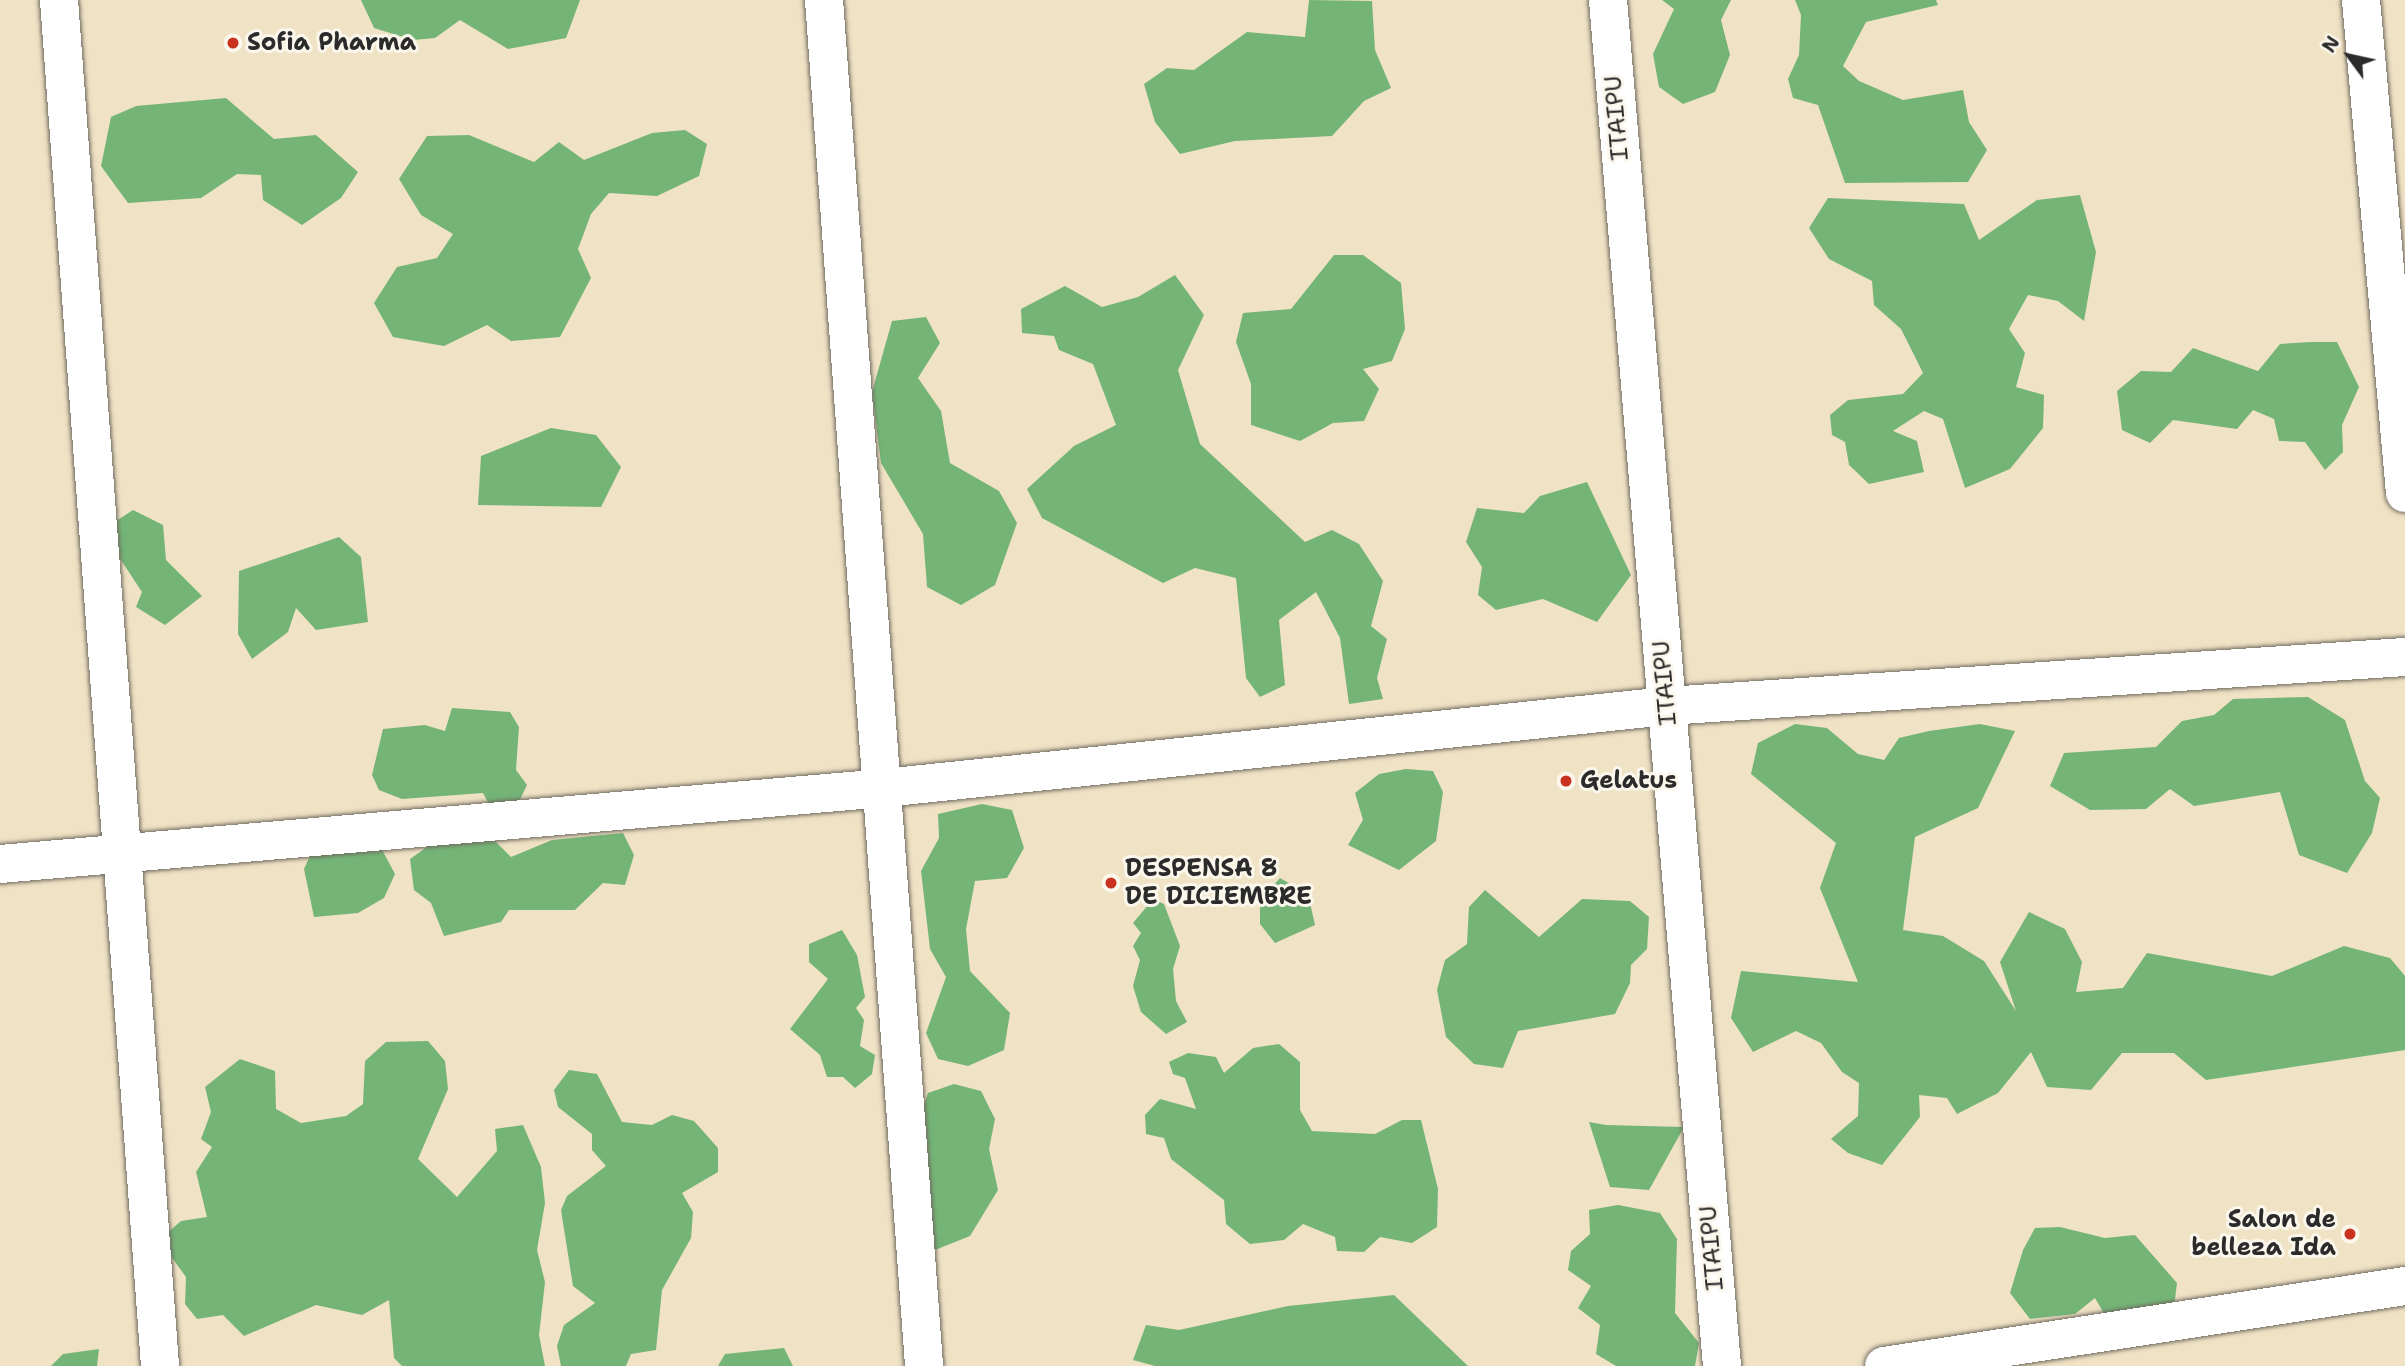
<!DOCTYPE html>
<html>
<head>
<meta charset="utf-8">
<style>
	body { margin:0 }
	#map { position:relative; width:2405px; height:1366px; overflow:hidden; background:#f0e2c4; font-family:"Shantell Sans",sans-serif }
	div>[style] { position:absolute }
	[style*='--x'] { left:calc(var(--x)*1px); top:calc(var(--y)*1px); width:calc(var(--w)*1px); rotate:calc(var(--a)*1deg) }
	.forest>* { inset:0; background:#74b577 }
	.roads { filter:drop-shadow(0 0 2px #706b61) drop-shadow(0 0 2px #706b61) }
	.street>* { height:38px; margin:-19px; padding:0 19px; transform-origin:19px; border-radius:19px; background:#fff }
	.dots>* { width:19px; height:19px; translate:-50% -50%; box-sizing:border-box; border:4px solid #fbf7ec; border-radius:50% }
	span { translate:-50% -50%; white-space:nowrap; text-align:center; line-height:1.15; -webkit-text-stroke:6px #fbf7ec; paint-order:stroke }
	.poi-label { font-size:24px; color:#2b2b2b; font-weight:700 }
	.left { translate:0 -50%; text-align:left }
	.right { translate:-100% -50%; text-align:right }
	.street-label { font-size:24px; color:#2b2b2b }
	.north { position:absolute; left:2314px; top:21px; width:70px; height:70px; -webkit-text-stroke:5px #fbf7ec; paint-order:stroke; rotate:303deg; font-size:19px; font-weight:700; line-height:28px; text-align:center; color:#2b2b2b }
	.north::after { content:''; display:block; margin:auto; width:24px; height:32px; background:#2b2b2b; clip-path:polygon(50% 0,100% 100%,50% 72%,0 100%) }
</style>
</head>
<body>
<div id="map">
	<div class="forest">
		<i style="clip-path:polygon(361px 0,580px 0,566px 38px,508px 49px,460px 20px,435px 38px,413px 40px,374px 28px)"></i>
		<i style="clip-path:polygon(1309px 0,1372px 1px,1375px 50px,1391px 88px,1364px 101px,1332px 136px,1235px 141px,1180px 154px,1155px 122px,1144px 84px,1167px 68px,1194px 70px,1247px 32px,1305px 37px)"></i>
		<i style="clip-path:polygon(1662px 0,1731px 0,1721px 20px,1730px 55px,1715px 92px,1683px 104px,1659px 87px,1653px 54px,1674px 9px)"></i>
		<i style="clip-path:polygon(1795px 0,1936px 0,1938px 5px,1866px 22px,1843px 66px,1859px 81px,1903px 100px,1963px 90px,1969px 122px,1987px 150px,1968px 182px,1845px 183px,1818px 105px,1793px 98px,1788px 79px,1799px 55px,1801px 15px)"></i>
		<i style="clip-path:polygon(226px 98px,274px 139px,316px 135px,358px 172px,341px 198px,302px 225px,263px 200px,261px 175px,237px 174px,201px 198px,128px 203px,101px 166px,111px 117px,136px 106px)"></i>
		<i style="clip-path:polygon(685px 130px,707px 144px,699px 176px,657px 196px,609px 193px,591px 214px,578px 249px,591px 278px,560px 337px,511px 341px,487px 325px,444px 346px,393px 337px,374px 303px,397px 267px,437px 258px,453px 234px,421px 215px,399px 179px,427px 136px,469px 135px,534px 162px,559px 142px,584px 160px,652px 133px)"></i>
		<i style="clip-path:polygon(2080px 195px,2096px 252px,2084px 321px,2058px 301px,2028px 295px,2009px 329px,2025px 353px,2016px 387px,2044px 395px,2043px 428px,2010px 469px,1965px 488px,1943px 419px,1924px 411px,1893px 431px,1917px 441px,1924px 472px,1869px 484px,1849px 465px,1845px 442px,1832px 435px,1830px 415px,1848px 400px,1903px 394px,1923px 373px,1901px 329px,1874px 305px,1872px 281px,1829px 259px,1809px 228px,1828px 198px,1964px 204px,1979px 240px,2037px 200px)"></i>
		<i style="clip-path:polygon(1334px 255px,1363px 255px,1401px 283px,1405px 329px,1392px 361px,1363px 369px,1379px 389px,1364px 421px,1333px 423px,1300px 441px,1251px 425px,1251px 384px,1236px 342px,1243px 313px,1291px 309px)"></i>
		<i style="clip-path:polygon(1175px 275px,1204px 315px,1178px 370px,1200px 444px,1305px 542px,1332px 530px,1359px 544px,1383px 581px,1371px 626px,1387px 639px,1377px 678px,1383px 699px,1349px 704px,1340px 638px,1316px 592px,1279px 620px,1285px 685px,1260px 697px,1246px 678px,1236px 578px,1195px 568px,1163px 583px,1042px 518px,1027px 489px,1074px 446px,1116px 425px,1093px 364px,1059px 350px,1054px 336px,1022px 333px,1021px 309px,1065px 286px,1102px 307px,1138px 297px)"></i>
		<i style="clip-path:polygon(926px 317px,940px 343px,918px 378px,941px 411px,950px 463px,999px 491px,1017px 523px,995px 585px,961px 605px,927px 587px,923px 534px,881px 463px,872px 392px,892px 321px)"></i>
		<i style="clip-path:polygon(2310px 342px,2337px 342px,2359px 387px,2342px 425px,2343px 452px,2325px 470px,2305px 442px,2279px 441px,2274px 419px,2253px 410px,2237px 429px,2173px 420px,2150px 443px,2122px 430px,2117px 391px,2141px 371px,2171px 372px,2193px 348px,2258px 371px,2280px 344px)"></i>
		<i style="clip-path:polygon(551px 428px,596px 435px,621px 467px,601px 507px,478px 505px,481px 456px)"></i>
		<i style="clip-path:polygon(1587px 482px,1631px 575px,1597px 622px,1543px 599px,1496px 610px,1478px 595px,1482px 567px,1466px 542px,1477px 508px,1524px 513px,1540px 496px)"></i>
		<i style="clip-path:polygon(133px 510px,163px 525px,166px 560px,202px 596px,165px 625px,136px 607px,142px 592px,117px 554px,110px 525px)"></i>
		<i style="clip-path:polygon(339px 537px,361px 557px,368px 622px,316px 630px,296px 608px,288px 632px,252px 659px,238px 634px,239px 571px)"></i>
		<i style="clip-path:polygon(2308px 697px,2345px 720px,2365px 781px,2380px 798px,2372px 833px,2347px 873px,2299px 855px,2280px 792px,2194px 806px,2170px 789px,2146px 809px,2090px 810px,2050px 786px,2064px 753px,2156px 747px,2182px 721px,2214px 715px,2233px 699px)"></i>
		<i style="clip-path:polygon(452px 708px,510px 712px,519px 727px,516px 770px,527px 785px,513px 814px,494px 814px,483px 793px,402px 799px,379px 790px,372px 775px,383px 729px,425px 725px,445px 731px)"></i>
		<i style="clip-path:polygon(1795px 724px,1827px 728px,1858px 754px,1884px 760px,1899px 738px,1929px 731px,1980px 724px,2015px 731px,1978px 808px,1915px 837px,1903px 930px,1943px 936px,1984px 961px,2016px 1011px,2000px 962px,2029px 912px,2065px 929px,2082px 962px,2076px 992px,2123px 988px,2147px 953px,2272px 976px,2344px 946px,2390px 958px,2405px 976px,2405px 1050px,2206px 1080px,2174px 1053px,2122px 1053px,2091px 1090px,2047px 1087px,2031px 1052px,1998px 1093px,1957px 1114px,1947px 1098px,1919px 1095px,1920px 1117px,1882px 1165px,1848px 1153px,1831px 1139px,1858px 1116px,1859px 1083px,1842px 1072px,1821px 1043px,1796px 1031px,1753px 1052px,1731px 1018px,1741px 971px,1858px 982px,1820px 888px,1836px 843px,1751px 774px,1758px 743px)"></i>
		<i style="clip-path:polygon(1406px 769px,1433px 771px,1443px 792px,1436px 841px,1399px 870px,1348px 845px,1363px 820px,1355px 793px,1379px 774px)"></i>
		<i style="clip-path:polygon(982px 804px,1012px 810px,1024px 848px,1007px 878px,975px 881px,966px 929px,970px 971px,1010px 1013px,1004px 1050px,968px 1066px,938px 1059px,926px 1033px,946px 977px,930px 949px,921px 871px,939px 838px,938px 814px)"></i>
		<i style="clip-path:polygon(447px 833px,490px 836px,511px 857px,552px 840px,623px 833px,634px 855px,625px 885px,603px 883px,575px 910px,509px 910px,501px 922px,444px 936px,431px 903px,414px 890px,410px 859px)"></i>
		<i style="clip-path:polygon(379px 844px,395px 874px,384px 898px,358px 913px,314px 917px,304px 869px,315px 845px)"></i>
		<i style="clip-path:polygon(1280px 878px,1308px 894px,1315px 925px,1275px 943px,1260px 924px,1260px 901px)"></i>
		<i style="clip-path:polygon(1485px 890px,1539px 937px,1582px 899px,1630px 901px,1649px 917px,1647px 949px,1631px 965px,1630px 983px,1615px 1014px,1518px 1031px,1503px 1068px,1474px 1064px,1446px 1037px,1437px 990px,1445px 960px,1467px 944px,1469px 907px)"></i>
		<i style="clip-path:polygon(1153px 899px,1164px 904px,1180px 946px,1173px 969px,1176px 1001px,1187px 1022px,1166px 1034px,1141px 1012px,1133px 986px,1140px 960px,1133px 946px,1141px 933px,1133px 923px)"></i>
		<i style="clip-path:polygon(842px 930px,857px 955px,865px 997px,856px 1008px,864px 1020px,860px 1046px,875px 1055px,872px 1074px,855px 1088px,843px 1077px,827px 1077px,820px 1055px,790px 1029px,828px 979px,809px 962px,809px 944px)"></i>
		<i style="clip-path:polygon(428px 1041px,445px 1061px,448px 1089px,418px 1159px,457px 1197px,497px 1151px,495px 1129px,523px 1125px,541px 1167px,545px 1203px,537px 1250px,545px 1282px,539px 1335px,545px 1366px,402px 1366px,394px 1358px,389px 1300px,362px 1315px,316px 1305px,244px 1336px,223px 1315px,197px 1319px,185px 1304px,186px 1277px,159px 1240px,181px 1221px,207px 1217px,196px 1172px,212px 1147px,201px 1139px,211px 1112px,205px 1087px,240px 1059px,275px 1071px,276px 1109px,301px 1123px,346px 1116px,363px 1104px,365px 1061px,386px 1042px)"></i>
		<i style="clip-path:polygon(1279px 1044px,1300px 1062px,1300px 1110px,1312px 1131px,1375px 1134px,1402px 1120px,1421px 1120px,1438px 1189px,1437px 1227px,1412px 1243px,1380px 1237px,1364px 1252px,1337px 1251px,1335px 1237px,1303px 1224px,1284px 1240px,1250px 1244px,1226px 1224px,1224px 1200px,1171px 1159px,1164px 1138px,1146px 1134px,1145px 1115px,1160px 1099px,1196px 1109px,1185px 1078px,1173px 1074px,1169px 1062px,1188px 1053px,1216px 1057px,1224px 1073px,1253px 1048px)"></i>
		<i style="clip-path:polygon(569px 1070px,597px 1074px,622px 1122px,652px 1125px,672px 1115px,694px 1121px,718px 1148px,718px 1172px,682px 1193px,693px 1212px,691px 1238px,662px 1290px,656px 1350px,631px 1354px,626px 1366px,561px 1366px,557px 1346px,564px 1325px,595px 1303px,573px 1286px,561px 1210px,567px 1196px,606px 1166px,592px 1150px,592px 1134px,558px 1107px,554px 1090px)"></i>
		<i style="clip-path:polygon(954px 1084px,981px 1091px,995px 1119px,989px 1149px,998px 1190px,970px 1236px,935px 1250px,917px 1218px,921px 1113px,928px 1093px)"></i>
		<i style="clip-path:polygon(1589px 1122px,1606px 1125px,1684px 1127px,1649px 1190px,1610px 1187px)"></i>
		<i style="clip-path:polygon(1618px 1205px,1660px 1213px,1677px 1239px,1675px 1313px,1699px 1343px,1695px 1366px,1616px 1366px,1596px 1354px,1600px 1325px,1578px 1308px,1591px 1286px,1568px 1270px,1571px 1251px,1590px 1234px,1589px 1210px)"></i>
		<i style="clip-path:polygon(2060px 1227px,2105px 1238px,2135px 1235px,2177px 1283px,2172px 1324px,2110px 1324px,2095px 1298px,2075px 1314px,2030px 1319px,2010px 1293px,2023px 1250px,2035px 1228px)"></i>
		<i style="clip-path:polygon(1394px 1295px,1468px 1366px,1155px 1366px,1133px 1360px,1146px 1325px,1179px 1330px,1288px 1306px)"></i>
		<i style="clip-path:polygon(784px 1348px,793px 1366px,718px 1366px,725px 1354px)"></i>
		<i style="clip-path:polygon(99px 1349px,97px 1366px,51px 1366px,63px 1354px)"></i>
	</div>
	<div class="roads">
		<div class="street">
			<i style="--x:59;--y:0;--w:1370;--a:85.77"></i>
			<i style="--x:824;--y:0;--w:1370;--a:85.81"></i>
			<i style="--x:1608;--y:0;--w:1371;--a:85.23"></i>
			<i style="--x:2361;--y:0;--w:495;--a:84.9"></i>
			<i style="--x:0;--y:864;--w:887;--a:-4.91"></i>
			<i style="--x:884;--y:788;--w:787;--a:-5.98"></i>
			<i style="--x:1667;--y:706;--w:740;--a:-3.8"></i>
			<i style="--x:1884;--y:1366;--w:527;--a:-8.73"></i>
		</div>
	</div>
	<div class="dots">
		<i style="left:233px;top:43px;background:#c8321e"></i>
		<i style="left:1566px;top:781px;background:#c8321e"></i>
		<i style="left:1111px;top:883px;background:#c8321e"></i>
		<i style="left:2350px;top:1234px;background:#c8321e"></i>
	</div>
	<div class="poi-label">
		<span class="left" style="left:247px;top:43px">Sofia Pharma</span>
		<span class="left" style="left:1580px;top:781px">Gelatus</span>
		<span class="left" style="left:1125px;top:883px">DESPENSA 8<br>DE DICIEMBRE</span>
		<span class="right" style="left:2336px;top:1234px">Salon de<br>belleza Ida</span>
	</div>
	<div class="street-label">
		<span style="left:1617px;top:118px;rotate:-95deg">ITAIPU</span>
		<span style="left:1665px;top:683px;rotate:-95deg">ITAIPU</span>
		<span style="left:1712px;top:1248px;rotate:-95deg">ITAIPU</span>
	</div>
	<div class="north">N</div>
</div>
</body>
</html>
